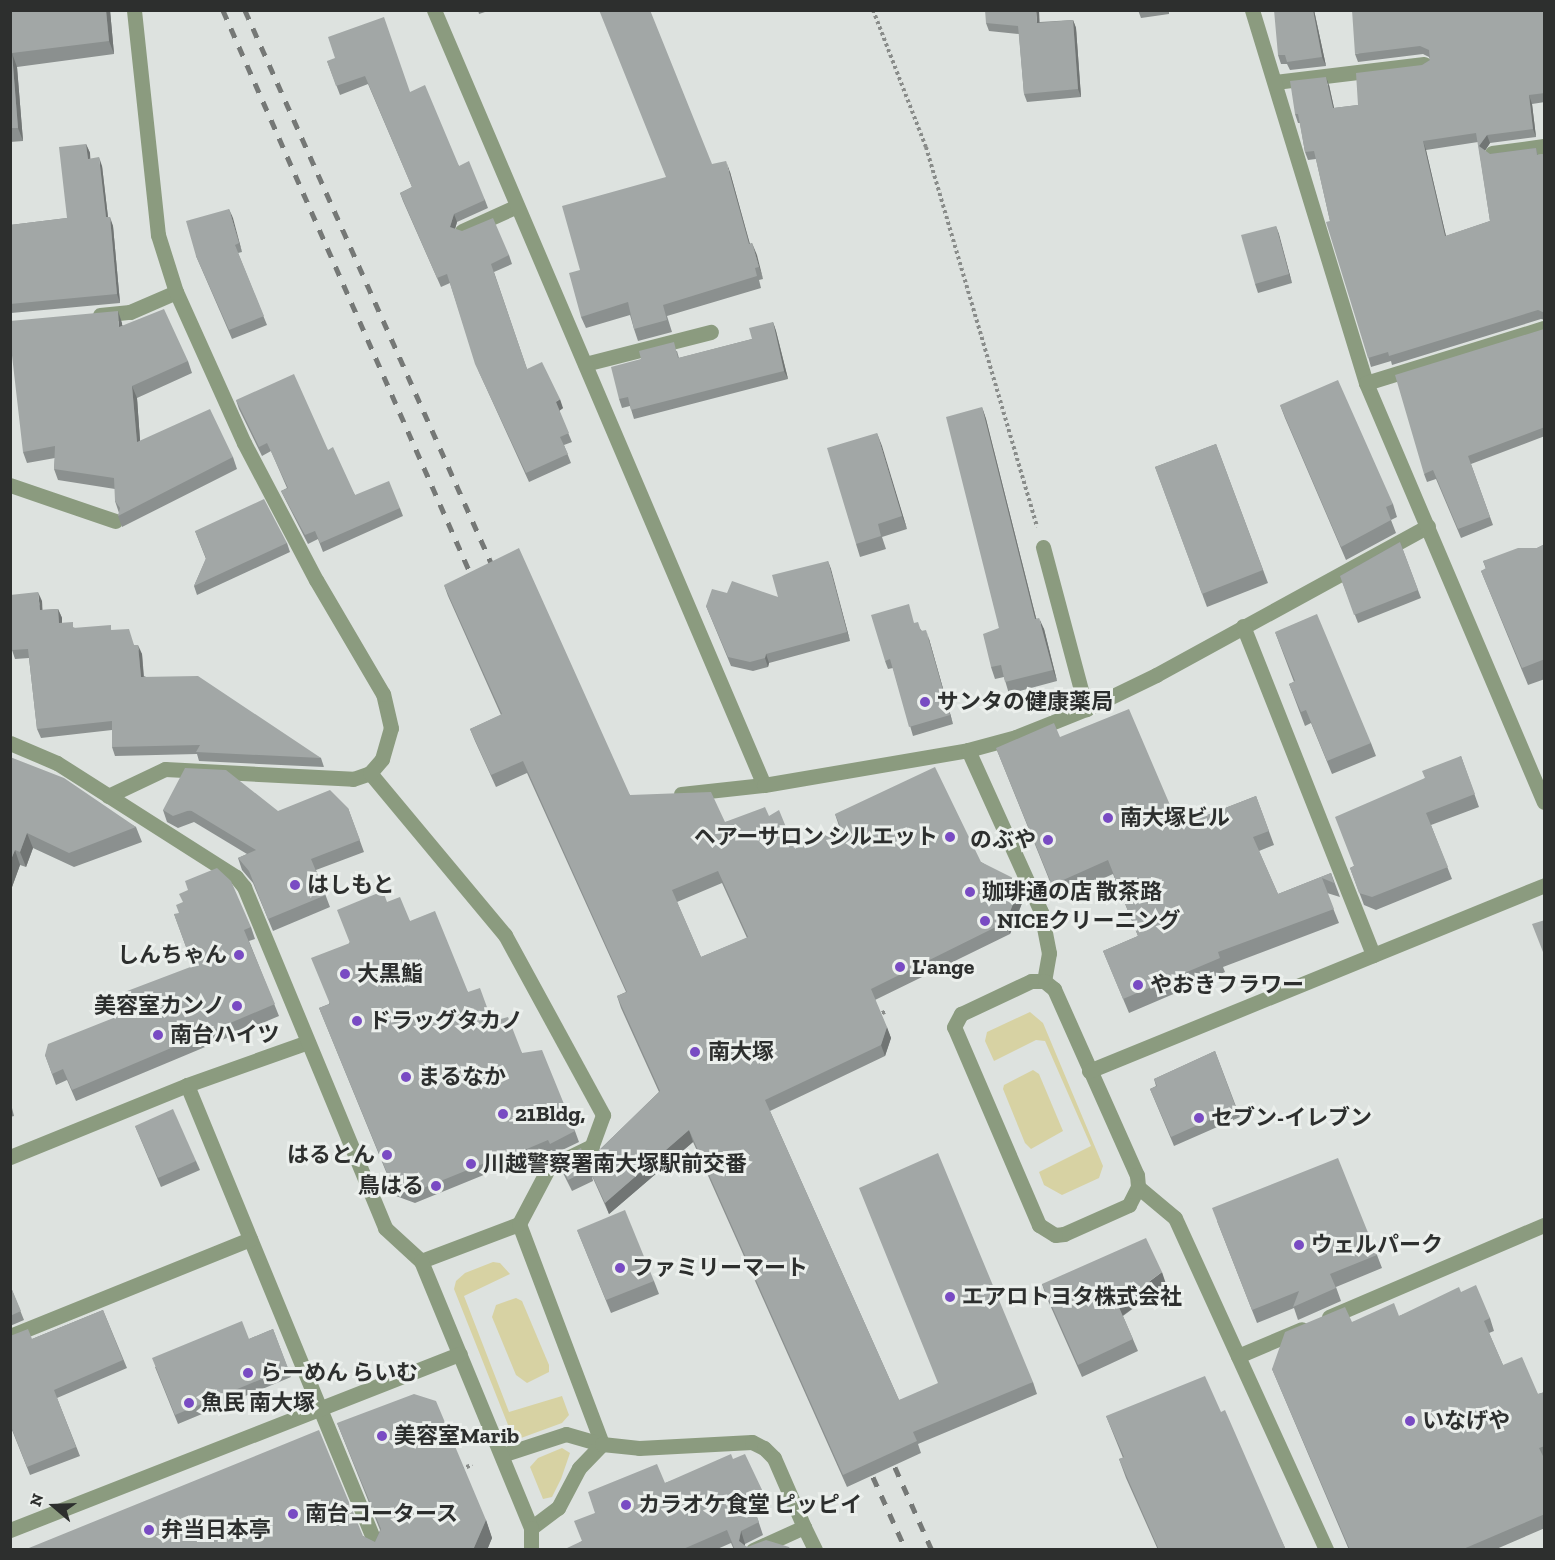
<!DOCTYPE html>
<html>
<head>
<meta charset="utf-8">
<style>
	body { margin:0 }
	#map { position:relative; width:1555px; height:1560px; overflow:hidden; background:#dde2df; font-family:"Zilla Slab","Noto Sans JP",serif }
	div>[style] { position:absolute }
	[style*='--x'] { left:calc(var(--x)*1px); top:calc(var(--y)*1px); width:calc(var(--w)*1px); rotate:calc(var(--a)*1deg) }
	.green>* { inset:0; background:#d7d2a3 }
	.path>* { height:4px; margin-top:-2px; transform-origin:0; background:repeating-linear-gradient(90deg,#898c8a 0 3px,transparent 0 6px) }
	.service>* { height:15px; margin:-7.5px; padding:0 7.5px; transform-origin:7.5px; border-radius:7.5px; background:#8b9b7f }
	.minor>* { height:15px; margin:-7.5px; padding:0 7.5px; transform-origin:7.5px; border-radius:7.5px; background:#8b9b7f }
	.tertiary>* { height:15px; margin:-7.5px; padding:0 7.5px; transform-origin:7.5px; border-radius:7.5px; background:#8b9b7f }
	.rail>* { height:4.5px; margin-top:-2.25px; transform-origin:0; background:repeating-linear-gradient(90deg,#757876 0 10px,transparent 0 20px) }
	.wall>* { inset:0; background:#8b908f }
	.shaded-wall>* { inset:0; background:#717574 }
	.building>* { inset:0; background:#a2a7a6 }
	.dots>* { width:16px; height:16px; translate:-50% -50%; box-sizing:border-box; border:3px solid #ebefec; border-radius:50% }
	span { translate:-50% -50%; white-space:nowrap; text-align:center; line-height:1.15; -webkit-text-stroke:6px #ebefec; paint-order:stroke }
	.poi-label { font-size:22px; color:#2d2f2e; font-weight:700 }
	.left { translate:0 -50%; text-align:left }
	.right { translate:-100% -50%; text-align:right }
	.frame { position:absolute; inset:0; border:12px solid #2d2f2e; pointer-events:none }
	.north { position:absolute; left:24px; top:1476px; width:60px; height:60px; -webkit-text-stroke:4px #ebefec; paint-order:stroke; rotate:289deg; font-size:16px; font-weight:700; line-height:24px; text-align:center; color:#2d2f2e }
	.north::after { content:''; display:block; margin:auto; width:21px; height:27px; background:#2d2f2e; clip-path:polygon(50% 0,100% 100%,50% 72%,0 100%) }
</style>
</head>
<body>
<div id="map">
	<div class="green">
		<i style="clip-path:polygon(1030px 1012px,1043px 1023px,1103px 1166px,1099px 1178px,1062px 1195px,1044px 1185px,1039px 1172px,1091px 1146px,1045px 1041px,1036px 1040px,994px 1061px,985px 1041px,987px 1032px)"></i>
		<i style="clip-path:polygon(1033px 1070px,1039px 1074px,1063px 1131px,1031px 1149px,1025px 1143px,1003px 1089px,1004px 1085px)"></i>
		<i style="clip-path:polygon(493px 1262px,500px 1263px,510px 1274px,464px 1296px,509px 1412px,562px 1396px,569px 1415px,562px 1423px,521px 1438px,512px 1435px,454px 1289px,456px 1281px,465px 1273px)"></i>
		<i style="clip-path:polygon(516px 1298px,522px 1301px,549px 1365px,549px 1372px,527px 1383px,516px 1375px,492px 1317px,496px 1305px)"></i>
		<i style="clip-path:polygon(562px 1448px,570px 1453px,561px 1479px,552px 1497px,543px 1499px,530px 1467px,538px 1458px)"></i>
	</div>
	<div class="path">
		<i style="--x:873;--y:10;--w:147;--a:68.9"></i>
		<i style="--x:926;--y:147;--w:396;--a:73.7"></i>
		<i style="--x:877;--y:1016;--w:10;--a:-29"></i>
		<i style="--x:461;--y:1469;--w:12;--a:-20"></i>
	</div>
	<div class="service">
		<i style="--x:1275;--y:82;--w:150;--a:-6.9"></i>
		<i style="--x:1492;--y:153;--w:52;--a:-7.7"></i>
		<i style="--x:462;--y:231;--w:60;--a:-24.4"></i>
		<i style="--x:585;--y:364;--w:130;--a:-14.3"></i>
		<i style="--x:681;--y:794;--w:83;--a:-6.2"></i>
		<i style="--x:421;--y:1261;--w:105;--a:-20.7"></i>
		<i style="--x:519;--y:1224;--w:235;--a:69.3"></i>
		<i style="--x:502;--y:1455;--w:67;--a:-18.2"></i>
		<i style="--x:566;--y:1434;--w:37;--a:16"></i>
		<i style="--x:531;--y:1528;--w:34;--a:-37"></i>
		<i style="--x:558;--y:1508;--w:45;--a:-62.3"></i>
		<i style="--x:579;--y:1468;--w:33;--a:-46"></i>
	</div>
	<div class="minor">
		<i style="--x:434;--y:10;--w:842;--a:66.94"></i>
		<i style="--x:764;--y:785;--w:207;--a:-9.7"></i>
		<i style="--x:968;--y:750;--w:50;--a:-15.2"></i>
		<i style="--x:1016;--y:737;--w:75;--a:-21.8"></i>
		<i style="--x:1086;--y:709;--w:78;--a:-25.9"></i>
		<i style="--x:1156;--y:675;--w:310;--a:-28.7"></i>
		<i style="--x:1252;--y:10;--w:390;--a:73"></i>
		<i style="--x:1366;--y:383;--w:455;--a:67"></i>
		<i style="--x:100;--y:315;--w:30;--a:-6"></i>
		<i style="--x:130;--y:312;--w:50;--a:-23.5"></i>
		<i style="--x:1366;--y:383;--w:186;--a:-17.2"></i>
		<i style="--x:10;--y:485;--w:111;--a:18.9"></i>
		<i style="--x:1043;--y:547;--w:168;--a:75.1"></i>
		<i style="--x:1243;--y:626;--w:354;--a:68.4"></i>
		<i style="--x:968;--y:750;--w:178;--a:65.7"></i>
		<i style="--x:1041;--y:912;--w:42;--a:79"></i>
		<i style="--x:1049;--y:953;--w:28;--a:100"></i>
		<i style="--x:370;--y:773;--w:211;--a:50.2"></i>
		<i style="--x:505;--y:935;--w:205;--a:61.4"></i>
		<i style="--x:603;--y:1115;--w:33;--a:110"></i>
		<i style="--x:592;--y:1146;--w:48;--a:154"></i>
		<i style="--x:549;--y:1167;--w:64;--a:117.8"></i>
		<i style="--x:108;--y:796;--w:63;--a:-25.3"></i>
		<i style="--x:165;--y:769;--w:188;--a:3"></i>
		<i style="--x:353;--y:779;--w:18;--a:-19"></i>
		<i style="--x:370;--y:773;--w:18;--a:-49"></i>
		<i style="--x:382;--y:759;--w:32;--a:-74"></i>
		<i style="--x:391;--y:728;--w:35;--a:-103"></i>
		<i style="--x:383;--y:694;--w:132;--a:-120.4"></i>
		<i style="--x:316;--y:580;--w:155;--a:-117.7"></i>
		<i style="--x:244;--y:443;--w:166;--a:-114.2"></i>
		<i style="--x:176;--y:292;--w:60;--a:-107.5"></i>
		<i style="--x:158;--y:235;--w:226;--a:-96.1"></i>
		<i style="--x:187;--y:1085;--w:503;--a:67.67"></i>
		<i style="--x:10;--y:1157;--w:191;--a:-22.1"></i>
		<i style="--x:187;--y:1085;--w:128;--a:-19.6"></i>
		<i style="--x:1138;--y:1187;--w:48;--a:40"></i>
		<i style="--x:1175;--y:1218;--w:365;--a:65.5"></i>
		<i style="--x:1329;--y:1317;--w:234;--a:-23.2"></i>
		<i style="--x:10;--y:1336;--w:259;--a:-22"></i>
		<i style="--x:1238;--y:1356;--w:69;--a:-22.9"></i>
		<i style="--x:602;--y:1444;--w:37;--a:6"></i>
		<i style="--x:639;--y:1448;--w:113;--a:-3"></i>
		<i style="--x:752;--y:1442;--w:13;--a:27"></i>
		<i style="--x:764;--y:1448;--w:14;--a:45"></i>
		<i style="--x:774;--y:1458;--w:75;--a:66.5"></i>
		<i style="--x:804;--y:1527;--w:56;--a:155.7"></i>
	</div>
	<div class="tertiary">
		<i style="--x:10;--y:743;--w:51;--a:23.1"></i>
		<i style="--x:57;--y:763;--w:212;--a:32.5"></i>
		<i style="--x:236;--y:877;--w:13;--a:51"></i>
		<i style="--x:244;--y:887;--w:369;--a:67.5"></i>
		<i style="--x:385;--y:1228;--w:49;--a:42.5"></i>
		<i style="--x:421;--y:1261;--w:289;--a:67.6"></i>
		<i style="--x:531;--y:1528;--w:22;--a:90"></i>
		<i style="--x:1031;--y:981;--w:13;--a:0"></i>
		<i style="--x:1044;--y:981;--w:13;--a:39"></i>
		<i style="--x:1054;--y:989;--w:204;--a:66"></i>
		<i style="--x:1137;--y:1175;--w:12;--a:85"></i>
		<i style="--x:1138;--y:1187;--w:20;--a:117"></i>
		<i style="--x:1129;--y:1205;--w:71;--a:156"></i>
		<i style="--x:1064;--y:1234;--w:9;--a:174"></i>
		<i style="--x:1055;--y:1235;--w:19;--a:-148"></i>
		<i style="--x:1039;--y:1225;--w:215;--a:-113.2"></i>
		<i style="--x:954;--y:1027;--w:15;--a:-62"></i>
		<i style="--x:961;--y:1014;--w:77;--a:-25.2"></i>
		<i style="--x:1089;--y:1071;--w:492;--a:-22.2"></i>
		<i style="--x:804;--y:1527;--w:25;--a:64"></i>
		<i style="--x:10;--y:1530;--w:483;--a:-21.4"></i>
	</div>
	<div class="rail">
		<i style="--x:223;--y:10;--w:631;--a:66.28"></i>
		<i style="--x:245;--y:10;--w:622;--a:65.99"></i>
		<i style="--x:887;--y:1449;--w:111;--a:66"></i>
		<i style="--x:865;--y:1459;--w:100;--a:65.7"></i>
	</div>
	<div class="wall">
		<i style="clip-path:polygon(10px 10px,110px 10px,114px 54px,17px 67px,23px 141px,10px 142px)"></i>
		<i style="clip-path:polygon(478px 10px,491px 10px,479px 14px)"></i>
		<i style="clip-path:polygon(1138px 10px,1169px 10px,1169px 14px,1141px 18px)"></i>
		<i style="clip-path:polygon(1314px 10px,1326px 66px,1290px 70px,1287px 64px,1281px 64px,1278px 55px)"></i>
		<i style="clip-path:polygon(evenodd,1545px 10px,1545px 102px,1532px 104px,1536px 137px,1490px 143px,1485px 151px,1490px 154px,1536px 148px,1538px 155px,1545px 154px,1545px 320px,1541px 319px,1392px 365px,1391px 361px,1371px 367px,1330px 221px,1316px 159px,1308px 160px,1305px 152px,1300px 123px,1298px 123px,1295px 114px,1329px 85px,1334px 108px,1358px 105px,1430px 60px,1429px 57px,1423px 54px,1358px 62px,1355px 54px,1545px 10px,1478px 142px,1490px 221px,1446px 236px,1426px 150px,1478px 142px)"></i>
		<i style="clip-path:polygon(1073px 20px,1076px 28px,1081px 97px,1027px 102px,1024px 94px,1019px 34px,989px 31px,986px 23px,1040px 22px)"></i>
		<i style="clip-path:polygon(327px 61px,410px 92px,459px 166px,485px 200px,488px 208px,457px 222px,455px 229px,509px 255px,512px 264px,494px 272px,527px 369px,563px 408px,559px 411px,572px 442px,564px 445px,571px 463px,529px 482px,479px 372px,450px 283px,441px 287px,403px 201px,400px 193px,412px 187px,368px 84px,340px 95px)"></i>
		<i style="clip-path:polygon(86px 144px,90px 153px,90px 159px,102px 166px,108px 217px,113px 226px,120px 303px,11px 313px,10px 225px,67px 218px)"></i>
		<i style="clip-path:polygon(712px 164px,730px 172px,750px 244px,752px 243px,763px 279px,759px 280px,761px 288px,667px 316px,672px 332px,638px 341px,634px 329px,630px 315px,586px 328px,581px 317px,580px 270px)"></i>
		<i style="clip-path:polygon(229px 209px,242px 252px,238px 253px,267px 325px,232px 339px,196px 256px)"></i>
		<i style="clip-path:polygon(1276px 226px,1292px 283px,1258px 293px,1255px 284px)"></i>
		<i style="clip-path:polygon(773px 322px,776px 331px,788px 379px,634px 419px,630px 406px,622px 408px,619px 399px,641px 359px,677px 351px,679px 358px,752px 339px)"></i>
		<i style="clip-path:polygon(122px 323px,122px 325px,188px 361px,192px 373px,137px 398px,140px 441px,233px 457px,237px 469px,122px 527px,118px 516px,119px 513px,115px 501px,115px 489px,58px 480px,54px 469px,55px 458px,27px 463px,23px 452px)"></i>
		<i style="clip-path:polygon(1545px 327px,1545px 436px,1471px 464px,1493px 525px,1461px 538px,1436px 479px,1427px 482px,1424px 474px)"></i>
		<i style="clip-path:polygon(236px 400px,328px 450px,355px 495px,400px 508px,403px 516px,323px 552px,318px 539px,308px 544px,285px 499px,281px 491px,287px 488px,271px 451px,262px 456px,239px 409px)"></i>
		<i style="clip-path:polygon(1280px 405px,1393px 504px,1397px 517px,1391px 520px,1396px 533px,1346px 560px,1285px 418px)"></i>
		<i style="clip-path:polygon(982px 407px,986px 419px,1036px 618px,1044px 629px,1057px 681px,1009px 694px,1004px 677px,995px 679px,991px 667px,999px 628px)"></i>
		<i style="clip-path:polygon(877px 433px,907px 529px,882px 537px,886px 549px,860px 557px,856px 544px)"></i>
		<i style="clip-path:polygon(1216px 444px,1268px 583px,1207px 607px,1155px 467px)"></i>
		<i style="clip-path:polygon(195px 531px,287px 543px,290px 552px,197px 595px,194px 586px,206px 559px)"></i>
		<i style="clip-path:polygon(1400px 542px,1421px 598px,1358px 623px,1340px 576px)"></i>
		<i style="clip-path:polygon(1545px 544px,1545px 679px,1528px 685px,1481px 571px,1486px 569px,1483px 561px,1537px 548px)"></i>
		<i style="clip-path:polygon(828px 561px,850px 641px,769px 663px,768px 667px,753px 671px,731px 666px,706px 606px,727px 593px,778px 597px)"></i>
		<i style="clip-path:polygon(evenodd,444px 585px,630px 795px,725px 822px,769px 816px,795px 849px,840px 829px,835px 814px,981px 862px,1020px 886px,1024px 898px,1010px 934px,875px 1000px,891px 1038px,885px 1056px,770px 1111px,899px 1400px,1033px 1382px,1037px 1394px,918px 1444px,921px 1453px,847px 1487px,693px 1142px,609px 1214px,592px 1176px,593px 1181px,572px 1191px,562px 1171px,558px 1160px,586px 1163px,659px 1092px,621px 1008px,617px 996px,626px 992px,527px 773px,496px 787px,475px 741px,470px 729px,501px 715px,448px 596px,444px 585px,722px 883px,747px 938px,701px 957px,677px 902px,722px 883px)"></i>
		<i style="clip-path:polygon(42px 601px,42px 610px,58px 609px,62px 618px,62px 623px,75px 628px,113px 630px,134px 645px,142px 654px,144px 676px,321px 758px,324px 767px,199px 761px,197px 754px,115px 756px,112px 747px,112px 730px,41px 738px,37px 729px,29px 658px,15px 659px,12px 650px)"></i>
		<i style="clip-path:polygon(915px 623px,929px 639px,953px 724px,913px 736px,893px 668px,888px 669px,885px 661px)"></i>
		<i style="clip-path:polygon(1275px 632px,1371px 743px,1376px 756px,1332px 774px,1311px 723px,1305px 726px,1294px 697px,1289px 684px,1294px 682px)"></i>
		<i style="clip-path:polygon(1060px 737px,1179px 826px,1256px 796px,1274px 845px,1259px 851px,1278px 894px,1331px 873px,1340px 897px,1327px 893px,1339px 923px,1223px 967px,1225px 972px,1129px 1013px,1103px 951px,1138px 936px,1113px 874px,1057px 899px,996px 748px)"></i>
		<i style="clip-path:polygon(1461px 756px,1479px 807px,1431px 825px,1452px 879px,1376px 910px,1364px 905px,1350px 868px,1354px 866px,1425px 778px)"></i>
		<i style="clip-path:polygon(10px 757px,136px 827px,142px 842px,74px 867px,33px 848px,26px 867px,20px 865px,12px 887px,10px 887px)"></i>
		<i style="clip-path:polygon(348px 808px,364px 852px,316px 870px,330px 907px,273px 931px,253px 883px,242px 870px,238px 858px,247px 854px,194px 822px,178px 828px,167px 822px,163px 810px,278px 811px)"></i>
		<i style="clip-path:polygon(387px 902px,410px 921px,468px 992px,488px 1010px,497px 1020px,522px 1053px,575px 1131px,579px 1142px,554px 1154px,552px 1150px,519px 1164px,518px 1161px,415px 1203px,396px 1196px,319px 1008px,329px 1004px,349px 943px)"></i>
		<i style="clip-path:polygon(174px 914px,251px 927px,255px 939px,249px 941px,279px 1016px,76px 1101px,67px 1080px,56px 1085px,45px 1055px,121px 1015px,193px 966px)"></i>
		<i style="clip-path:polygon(1215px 1051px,1240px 1117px,1174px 1146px,1150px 1089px,1156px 1086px,1154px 1079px)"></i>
		<i style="clip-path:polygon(10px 1100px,14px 1116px,10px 1117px)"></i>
		<i style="clip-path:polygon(135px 1126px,196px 1161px,200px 1170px,161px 1187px)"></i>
		<i style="clip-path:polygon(1217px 1221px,1377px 1255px,1382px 1268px,1336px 1287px,1341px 1301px,1298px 1320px,1294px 1308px,1257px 1323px)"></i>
		<i style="clip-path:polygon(577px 1230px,654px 1281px,659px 1294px,611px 1313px)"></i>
		<i style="clip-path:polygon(1042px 1284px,1166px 1284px,1123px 1316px,1138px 1351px,1082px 1377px,1046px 1296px)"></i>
		<i style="clip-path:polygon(10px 1285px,24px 1320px,10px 1326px)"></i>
		<i style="clip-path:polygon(1461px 1292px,1490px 1318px,1494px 1331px,1489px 1333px,1503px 1365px,1538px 1394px,1545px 1392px,1545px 1528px,1494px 1550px,1349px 1550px,1272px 1369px,1352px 1322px,1399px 1316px)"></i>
		<i style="clip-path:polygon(103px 1310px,127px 1368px,57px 1398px,80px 1456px,30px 1475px,10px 1425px,32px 1339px)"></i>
		<i style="clip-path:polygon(273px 1329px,291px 1377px,178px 1424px,155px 1367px,249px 1339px)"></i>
		<i style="clip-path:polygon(1221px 1412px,1286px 1550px,1158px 1550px,1126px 1478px,1119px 1459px,1123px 1458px,1106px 1416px)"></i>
		<i style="clip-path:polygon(337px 1423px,486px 1520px,492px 1538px,487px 1550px,24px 1550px,363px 1536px,375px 1542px,380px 1530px)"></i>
		<i style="clip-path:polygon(733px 1459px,764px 1494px,769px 1506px,755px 1511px,763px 1535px,745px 1544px,745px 1546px,747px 1547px,791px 1550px,734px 1550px,731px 1543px,715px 1550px,568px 1550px,582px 1541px,595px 1513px,665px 1483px)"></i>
	</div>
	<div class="shaded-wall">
		<i style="clip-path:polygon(106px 10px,110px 10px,114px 54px,109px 41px)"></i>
		<i style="clip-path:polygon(1036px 10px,1039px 10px,1040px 31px,1037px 23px)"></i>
		<i style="clip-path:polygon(1313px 10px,1314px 10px,1326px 66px,1322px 57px)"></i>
		<i style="clip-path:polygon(1073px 20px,1076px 28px,1081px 97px,1078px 89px)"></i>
		<i style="clip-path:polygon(12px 53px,17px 67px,23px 141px,18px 128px)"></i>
		<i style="clip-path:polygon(1326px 77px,1329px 85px,1336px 117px,1333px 108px)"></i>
		<i style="clip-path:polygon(1529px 95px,1532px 104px,1536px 137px,1533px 129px)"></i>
		<i style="clip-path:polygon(1487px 135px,1490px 143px,1482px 155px,1479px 146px)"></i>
		<i style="clip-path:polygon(1423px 141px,1426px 150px,1448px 245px,1445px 236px)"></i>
		<i style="clip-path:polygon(86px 144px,90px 153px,91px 168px,88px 159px)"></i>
		<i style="clip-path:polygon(99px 157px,102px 166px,109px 226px,106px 217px)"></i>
		<i style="clip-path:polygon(726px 161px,730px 172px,753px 256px,749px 244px)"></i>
		<i style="clip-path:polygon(229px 209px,233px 218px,242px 252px,239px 243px)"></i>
		<i style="clip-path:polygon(454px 214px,457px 222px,453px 236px,450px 227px)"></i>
		<i style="clip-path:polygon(110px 217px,113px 226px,120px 303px,117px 294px)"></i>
		<i style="clip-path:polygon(1276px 226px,1279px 234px,1292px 283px,1289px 274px)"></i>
		<i style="clip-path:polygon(752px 243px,757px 255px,763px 279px,759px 267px)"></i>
		<i style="clip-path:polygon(118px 311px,122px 323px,123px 338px,119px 327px)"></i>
		<i style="clip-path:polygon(773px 322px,776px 331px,788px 379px,784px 371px)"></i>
		<i style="clip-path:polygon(132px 386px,137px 398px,141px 454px,137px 442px)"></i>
		<i style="clip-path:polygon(560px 399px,563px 408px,559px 411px,556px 402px)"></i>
		<i style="clip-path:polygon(982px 407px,986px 419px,1039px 630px,1035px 619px)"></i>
		<i style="clip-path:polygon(877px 433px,882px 446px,907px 529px,902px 516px)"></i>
		<i style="clip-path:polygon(828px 561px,831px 569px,850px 641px,847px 632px)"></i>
		<i style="clip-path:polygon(38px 592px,42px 601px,43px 619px,40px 610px)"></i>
		<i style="clip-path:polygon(58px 609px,62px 618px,62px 632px,59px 623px)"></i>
		<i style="clip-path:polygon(1039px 618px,1044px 629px,1057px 681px,1053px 670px)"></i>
		<i style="clip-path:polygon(926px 630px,929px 639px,953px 724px,950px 715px)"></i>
		<i style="clip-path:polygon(138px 645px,142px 654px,144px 685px,141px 677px)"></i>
		<i style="clip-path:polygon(766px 654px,769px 663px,768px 667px,765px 658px)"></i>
		<i style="clip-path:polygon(27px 833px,33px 848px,26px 867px,20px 852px)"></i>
		<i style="clip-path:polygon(15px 850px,20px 865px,12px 887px,10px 881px,10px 862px)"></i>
		<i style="clip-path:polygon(1020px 886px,1024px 898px,1010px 934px,1006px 922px)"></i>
		<i style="clip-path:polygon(887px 1027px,891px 1038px,885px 1056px,881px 1045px)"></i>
		<i style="clip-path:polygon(689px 1130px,693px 1142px,609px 1214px,605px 1203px)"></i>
		<i style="clip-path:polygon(1162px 1272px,1166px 1284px,1122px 1316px,1118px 1305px)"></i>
		<i style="clip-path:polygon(486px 1520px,492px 1538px,487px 1550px,473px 1550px)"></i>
		<i style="clip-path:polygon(741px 1531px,745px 1544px,745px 1550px,739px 1541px)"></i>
	</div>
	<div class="building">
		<i style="clip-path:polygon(10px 10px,106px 10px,109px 41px,12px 53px,18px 128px,10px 128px)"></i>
		<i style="clip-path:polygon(599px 10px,650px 10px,712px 164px,726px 161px,749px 244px,752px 243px,759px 267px,755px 268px,757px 276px,663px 305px,667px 320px,634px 329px,628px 302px,581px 317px,569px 273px,580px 270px,562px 206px,666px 177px)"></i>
		<i style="clip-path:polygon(985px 10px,1036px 10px,1037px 23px,1073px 20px,1078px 89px,1024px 94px,1018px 26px,986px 23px)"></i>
		<i style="clip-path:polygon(1274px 10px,1313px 10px,1322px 57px,1287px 62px,1285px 55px,1278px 55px)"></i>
		<i style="clip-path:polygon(evenodd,1352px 10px,1545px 10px,1545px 93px,1529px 95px,1533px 129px,1487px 135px,1479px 146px,1490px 154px,1536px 148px,1537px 155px,1545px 154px,1545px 313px,1538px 310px,1389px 356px,1388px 352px,1368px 358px,1326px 222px,1330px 221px,1314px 151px,1305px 152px,1298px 114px,1295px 114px,1290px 81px,1326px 77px,1333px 108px,1358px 105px,1356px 73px,1422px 65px,1430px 60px,1429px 50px,1420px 46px,1355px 54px,1352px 10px,1476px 133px,1490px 221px,1445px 236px,1423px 141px,1476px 133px)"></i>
		<i style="clip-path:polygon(384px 17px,410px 92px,425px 85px,459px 166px,469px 161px,485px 200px,454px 214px,450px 227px,462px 231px,493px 218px,509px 255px,491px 264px,527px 369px,542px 362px,560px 399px,556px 402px,569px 433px,560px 437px,568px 454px,526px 473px,475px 364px,447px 274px,437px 278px,400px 193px,412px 187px,365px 76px,336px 86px,327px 61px,335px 58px,328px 37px)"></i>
		<i style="clip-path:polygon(86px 144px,88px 159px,99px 157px,106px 217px,110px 217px,117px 294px,10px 304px,10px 225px,67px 218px,59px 147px)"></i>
		<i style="clip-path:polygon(229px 209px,239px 243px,235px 245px,264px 316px,229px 330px,196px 256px,186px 221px)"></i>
		<i style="clip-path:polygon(1276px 226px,1289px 274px,1255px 284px,1241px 235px)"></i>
		<i style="clip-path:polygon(164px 309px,188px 361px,132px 386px,137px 442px,210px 409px,233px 457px,118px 516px,120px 508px,115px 501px,114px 478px,54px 469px,55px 446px,23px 452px,10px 338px,10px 321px,118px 311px,119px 327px)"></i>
		<i style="clip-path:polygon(773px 322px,784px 371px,631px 410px,628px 397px,619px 399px,611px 367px,641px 359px,639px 351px,674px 342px,678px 358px,752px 339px,749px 328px)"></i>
		<i style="clip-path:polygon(1545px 327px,1545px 427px,1468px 456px,1490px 517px,1458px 529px,1433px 470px,1424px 474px,1395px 375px,1544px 329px)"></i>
		<i style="clip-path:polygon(294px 374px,328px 450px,333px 447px,355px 495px,389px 481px,400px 508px,320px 543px,315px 531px,305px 535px,281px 491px,288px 488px,267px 443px,259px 447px,236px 400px)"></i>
		<i style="clip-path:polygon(1338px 380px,1393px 504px,1386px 507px,1391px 520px,1341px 547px,1280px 405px)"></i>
		<i style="clip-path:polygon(982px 407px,1035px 619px,1039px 618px,1053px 670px,1005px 682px,1001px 665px,991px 667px,983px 634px,999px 628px,946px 417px)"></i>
		<i style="clip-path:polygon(877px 433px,902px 516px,878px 524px,881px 536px,856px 544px,827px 448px)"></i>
		<i style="clip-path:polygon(1216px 444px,1263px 570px,1202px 594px,1155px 467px)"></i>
		<i style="clip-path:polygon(264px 499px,287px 543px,194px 586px,206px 558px,195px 531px)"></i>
		<i style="clip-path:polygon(1400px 542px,1418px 590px,1354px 615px,1340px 576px)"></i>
		<i style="clip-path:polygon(1545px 544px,1545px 659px,1522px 668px,1481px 571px,1486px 568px,1483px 561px,1518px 548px,1537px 548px)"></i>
		<i style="clip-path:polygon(evenodd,519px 548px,630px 795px,711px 792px,725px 822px,765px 807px,769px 816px,779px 810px,795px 849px,841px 828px,835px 814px,935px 767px,981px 862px,1017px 880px,1020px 886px,1006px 922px,871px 989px,887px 1027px,881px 1045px,765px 1100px,899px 1400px,938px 1383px,859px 1188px,938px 1153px,1033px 1382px,913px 1432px,917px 1441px,843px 1475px,689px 1130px,605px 1203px,587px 1164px,589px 1170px,568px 1180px,558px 1160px,581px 1148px,586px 1163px,660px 1091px,617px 996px,627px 992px,523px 761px,491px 775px,470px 729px,502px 714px,444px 585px,519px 548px,718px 871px,748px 937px,701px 957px,672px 890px,718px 871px)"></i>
		<i style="clip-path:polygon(828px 561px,847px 632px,766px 654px,765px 658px,750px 662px,728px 657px,706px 606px,712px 589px,727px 593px,732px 581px,778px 597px,772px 575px)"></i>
		<i style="clip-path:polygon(38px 592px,40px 610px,58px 609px,59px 623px,73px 622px,73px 628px,111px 625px,111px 630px,129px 629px,134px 645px,138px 645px,141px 677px,198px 676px,321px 758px,196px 752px,200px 745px,112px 747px,112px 721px,37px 729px,28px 649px,12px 650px,10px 629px,10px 595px)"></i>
		<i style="clip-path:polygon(909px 604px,914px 623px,918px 622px,921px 631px,926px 630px,950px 715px,909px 727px,890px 659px,885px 661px,871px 615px)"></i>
		<i style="clip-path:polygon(1317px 614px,1371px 743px,1327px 761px,1306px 710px,1301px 712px,1289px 684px,1295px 681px,1275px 632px)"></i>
		<i style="clip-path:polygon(1129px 709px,1179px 826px,1256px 796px,1269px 831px,1253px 837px,1278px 894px,1331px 873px,1334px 883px,1322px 878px,1334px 909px,1218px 952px,1220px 958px,1123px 999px,1103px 951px,1138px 936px,1108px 860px,1052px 885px,996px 748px,1054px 723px,1060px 737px)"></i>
		<i style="clip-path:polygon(1461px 756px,1475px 794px,1426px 813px,1448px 867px,1372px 897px,1359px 893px,1350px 868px,1354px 866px,1335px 817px,1425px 778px,1422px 771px)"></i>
		<i style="clip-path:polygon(10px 757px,64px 778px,136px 827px,69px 853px,27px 833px,20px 852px,15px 850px,10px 862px)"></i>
		<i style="clip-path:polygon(185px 768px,226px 770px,278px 811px,330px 790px,348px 808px,360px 840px,311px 859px,326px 895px,268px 919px,249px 871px,238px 858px,256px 850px,190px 810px,173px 816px,163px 810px)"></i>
		<i style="clip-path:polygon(217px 868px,231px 881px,251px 927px,244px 930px,275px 1004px,72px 1090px,63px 1069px,52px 1074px,45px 1055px,48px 1044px,121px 1015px,114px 996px,193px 966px,174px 914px,179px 913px,176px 905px,183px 902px,179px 894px,188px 890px,185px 881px)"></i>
		<i style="clip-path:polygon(383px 891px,387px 902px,400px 897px,410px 921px,435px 911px,468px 992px,480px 988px,488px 1010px,492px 1007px,497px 1020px,508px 1017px,522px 1053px,542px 1050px,575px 1131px,550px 1144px,548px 1140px,515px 1154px,514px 1151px,411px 1193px,392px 1185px,319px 1008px,330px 1004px,311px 958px,350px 943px,337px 910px)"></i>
		<i style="clip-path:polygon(1545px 920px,1545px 957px,1532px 924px)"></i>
		<i style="clip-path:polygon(1215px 1051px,1236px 1108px,1171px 1137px,1150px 1089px,1157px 1086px,1154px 1079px)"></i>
		<i style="clip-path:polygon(173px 1109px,196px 1161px,158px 1178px,135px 1126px)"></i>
		<i style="clip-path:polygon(1338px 1158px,1377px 1255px,1330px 1274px,1336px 1288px,1293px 1307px,1299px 1291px,1252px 1310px,1212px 1208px)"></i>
		<i style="clip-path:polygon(625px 1210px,654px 1281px,606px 1300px,577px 1230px)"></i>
		<i style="clip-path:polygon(1146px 1238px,1162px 1272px,1118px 1305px,1133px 1339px,1078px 1365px,1042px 1284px)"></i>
		<i style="clip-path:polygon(10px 1285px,21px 1311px,10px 1316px)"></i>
		<i style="clip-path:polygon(1476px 1285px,1490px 1318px,1484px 1321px,1503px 1365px,1522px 1357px,1538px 1394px,1545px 1392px,1545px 1446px,1539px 1448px,1545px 1460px,1545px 1514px,1461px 1550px,1350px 1550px,1272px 1369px,1285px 1332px,1345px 1307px,1352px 1322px,1394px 1303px,1399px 1316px,1459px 1287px,1461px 1292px)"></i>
		<i style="clip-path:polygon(103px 1310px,123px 1360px,54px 1390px,76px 1447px,27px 1467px,10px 1424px,10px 1336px,28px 1329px,32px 1339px)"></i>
		<i style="clip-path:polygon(242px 1321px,249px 1339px,273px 1329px,288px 1368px,175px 1415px,152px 1358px)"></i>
		<i style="clip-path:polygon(1205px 1376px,1221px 1412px,1225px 1410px,1286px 1550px,1159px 1550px,1119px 1459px,1124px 1457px,1106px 1416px)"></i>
		<i style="clip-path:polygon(414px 1394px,436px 1401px,486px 1520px,473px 1550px,24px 1550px,319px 1430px,363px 1536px,375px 1542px,381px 1529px,337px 1423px)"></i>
		<i style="clip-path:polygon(731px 1454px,733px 1459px,745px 1454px,764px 1494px,750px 1499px,759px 1522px,741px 1531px,739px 1541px,747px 1547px,766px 1540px,789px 1547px,791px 1550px,735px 1550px,727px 1530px,681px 1550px,568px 1550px,567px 1548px,582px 1541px,574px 1521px,595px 1513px,588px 1492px,657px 1464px,665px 1483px)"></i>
	</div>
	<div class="dots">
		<i style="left:925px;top:702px;background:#794bc3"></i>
		<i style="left:1108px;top:818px;background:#794bc3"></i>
		<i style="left:950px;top:837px;background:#794bc3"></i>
		<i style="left:1048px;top:840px;background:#794bc3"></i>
		<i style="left:295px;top:885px;background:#794bc3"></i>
		<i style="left:970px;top:892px;background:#794bc3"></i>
		<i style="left:985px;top:921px;background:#794bc3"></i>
		<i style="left:239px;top:955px;background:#794bc3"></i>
		<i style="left:900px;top:967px;background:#794bc3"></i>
		<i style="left:345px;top:974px;background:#794bc3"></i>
		<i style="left:1138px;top:985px;background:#794bc3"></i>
		<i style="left:237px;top:1006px;background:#794bc3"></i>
		<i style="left:357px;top:1021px;background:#794bc3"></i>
		<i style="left:158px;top:1035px;background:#794bc3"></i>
		<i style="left:695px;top:1052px;background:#794bc3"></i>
		<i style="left:406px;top:1077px;background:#794bc3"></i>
		<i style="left:503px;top:1114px;background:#794bc3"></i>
		<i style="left:1199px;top:1118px;background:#794bc3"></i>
		<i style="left:387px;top:1155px;background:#794bc3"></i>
		<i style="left:471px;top:1164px;background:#794bc3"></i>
		<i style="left:436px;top:1186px;background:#794bc3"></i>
		<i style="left:1299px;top:1245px;background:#794bc3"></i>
		<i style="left:620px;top:1268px;background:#794bc3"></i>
		<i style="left:950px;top:1297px;background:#794bc3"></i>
		<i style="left:248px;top:1373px;background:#794bc3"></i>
		<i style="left:189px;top:1403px;background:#794bc3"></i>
		<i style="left:1410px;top:1421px;background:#794bc3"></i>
		<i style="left:382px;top:1436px;background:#794bc3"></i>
		<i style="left:626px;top:1505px;background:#794bc3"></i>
		<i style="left:293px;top:1514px;background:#794bc3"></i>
		<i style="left:149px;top:1530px;background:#794bc3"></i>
	</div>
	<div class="poi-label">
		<span class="left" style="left:937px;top:702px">サンタの健康薬局</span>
		<span class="left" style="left:1120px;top:818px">南大塚ビル</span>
		<span class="right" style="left:938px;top:837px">ヘアーサロン シルエット</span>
		<span class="right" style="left:1036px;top:840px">のぶや</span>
		<span class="left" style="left:307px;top:885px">はしもと</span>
		<span class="left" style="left:982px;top:892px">珈琲通の店 散茶路</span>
		<span class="left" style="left:997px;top:921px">NICEクリーニング</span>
		<span class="right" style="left:227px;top:955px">しんちゃん</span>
		<span class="left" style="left:912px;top:967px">L'ange</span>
		<span class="left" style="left:357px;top:974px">大黒鮨</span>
		<span class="left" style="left:1150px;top:985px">やおきフラワー</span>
		<span class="right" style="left:225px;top:1006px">美容室カンノ</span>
		<span class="left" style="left:369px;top:1021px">ドラッグタカノ</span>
		<span class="left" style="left:170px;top:1035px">南台ハイツ</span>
		<span class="left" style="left:708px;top:1052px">南大塚</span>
		<span class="left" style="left:418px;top:1077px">まるなか</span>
		<span class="left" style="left:515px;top:1114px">21Bldg,</span>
		<span class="left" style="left:1211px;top:1118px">セブン-イレブン</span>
		<span class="right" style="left:375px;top:1155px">はるとん</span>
		<span class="left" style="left:483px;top:1164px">川越警察署南大塚駅前交番</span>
		<span class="right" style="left:424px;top:1186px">鳥はる</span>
		<span class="left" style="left:1311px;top:1245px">ウェルパーク</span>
		<span class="left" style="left:632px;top:1268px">ファミリーマート</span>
		<span class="left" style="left:962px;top:1297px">エアロトヨタ株式会社</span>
		<span class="left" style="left:260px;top:1373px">らーめん らいむ</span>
		<span class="left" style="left:201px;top:1403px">魚民 南大塚</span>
		<span class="left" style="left:1422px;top:1421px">いなげや</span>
		<span class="left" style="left:394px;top:1436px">美容室Marib</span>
		<span class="left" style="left:638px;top:1505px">カラオケ食堂 ピッピイ</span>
		<span class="left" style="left:305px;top:1514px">南台コータース</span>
		<span class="left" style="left:161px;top:1530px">弁当日本亭</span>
	</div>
	<div class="frame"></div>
	<div class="north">N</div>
</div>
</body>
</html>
